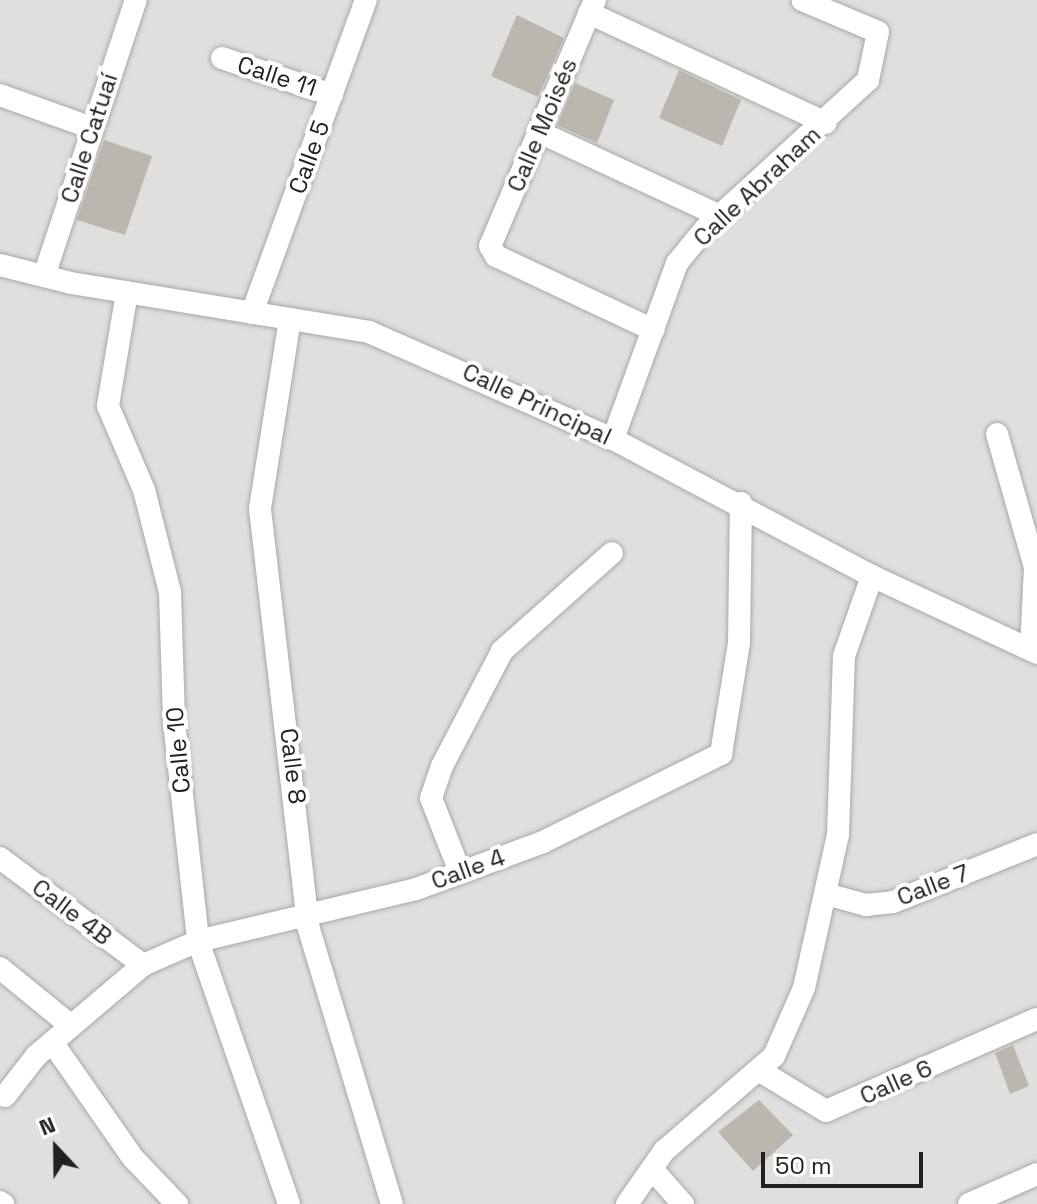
<!DOCTYPE html>
<html>
<head>
<meta charset="utf-8">
<style>
	body { margin:0 }
	#map { position:relative; width:1037px; height:1204px; overflow:hidden; background:#f1f1e8; font-family:"Space Grotesk",sans-serif }
	div>[style] { position:absolute }
	[style*='--x'] { left:calc(var(--x)*1px); top:calc(var(--y)*1px); width:calc(var(--w)*1px); rotate:calc(var(--a)*1deg) }
	.residential>* { inset:0; background:#dfdfde }
	.building>* { inset:0; background:#bbb7ae }
	.roads { filter:drop-shadow(0 0 2px #a8a8a8) drop-shadow(0 0 2px #a8a8a8) }
	.minor>* { height:22px; margin:-11px; padding:0 11px; transform-origin:11px; border-radius:11px; background:#fff }
	span { translate:-50% -50%; white-space:nowrap; text-align:center; line-height:1.15; -webkit-text-stroke:8px #fff; paint-order:stroke }
	.street-label { font-size:24px; color:#212121 }
	.north { position:absolute; left:16px; top:1108px; width:80px; height:80px; -webkit-text-stroke:6px #fff; paint-order:stroke; rotate:338deg; font-size:22px; font-weight:700; line-height:32px; text-align:center; color:#212121 }
	.north::after { content:''; display:block; margin:auto; width:28px; height:36px; background:#212121; clip-path:polygon(50% 0,100% 100%,50% 72%,0 100%) }
	.scale { position:absolute; left:761px; top:1152px; width:162px; height:36px; box-sizing:border-box; border:4px solid #212121; border-top:0; padding-left:10px; font-size:24px; line-height:28px; white-space:nowrap; color:#212121; -webkit-text-stroke:6px #fff; paint-order:stroke }
</style>
</head>
<body>
<div id="map">
	<div class="residential">
		<i style="clip-path:polygon(0 0,1037px 0,1037px 1204px,0 1204px)"></i>
	</div>
	<div class="building">
		<i style="clip-path:polygon(517px 15px,564px 38px,538px 97px,491px 76px)"></i>
		<i style="clip-path:polygon(679px 70px,741px 100px,722px 146px,659px 118px)"></i>
		<i style="clip-path:polygon(575px 83px,614px 100px,597px 143px,557px 125px)"></i>
		<i style="clip-path:polygon(104px 140px,152px 156px,125px 235px,77px 220px)"></i>
		<i style="clip-path:polygon(1013px 1045px,1029px 1086px,1010px 1094px,995px 1053px)"></i>
		<i style="clip-path:polygon(759px 1100px,793px 1135px,753px 1171px,718px 1132px)"></i>
	</div>
	<div class="roads">
		<div class="minor">
			<i style="--x:595;--y:0;--w:267;--a:113.1"></i>
			<i style="--x:490;--y:246;--w:12;--a:59"></i>
			<i style="--x:496;--y:256;--w:174;--a:25.2"></i>
			<i style="--x:589;--y:13;--w:261;--a:24.9"></i>
			<i style="--x:222;--y:58;--w:116;--a:18.6"></i>
			<i style="--x:0;--y:95;--w:98;--a:19.7"></i>
			<i style="--x:539;--y:132;--w:200;--a:24.9"></i>
			<i style="--x:0;--y:265;--w:73;--a:14.2"></i>
			<i style="--x:71;--y:283;--w:302;--a:9.3"></i>
			<i style="--x:369;--y:332;--w:266;--a:23.7"></i>
			<i style="--x:613;--y:439;--w:293;--a:27.9"></i>
			<i style="--x:872;--y:576;--w:182;--a:25"></i>
			<i style="--x:44;--y:276;--w:291;--a:-71.6"></i>
			<i style="--x:127;--y:292;--w:116;--a:99.5"></i>
			<i style="--x:108;--y:406;--w:91;--a:66.8"></i>
			<i style="--x:144;--y:490;--w:105;--a:75.7"></i>
			<i style="--x:170;--y:592;--w:130;--a:88.2"></i>
			<i style="--x:174;--y:722;--w:220;--a:83.7"></i>
			<i style="--x:198;--y:941;--w:278;--a:70.9"></i>
			<i style="--x:252;--y:313;--w:333;--a:-70"></i>
			<i style="--x:290;--y:319;--w:192;--a:99"></i>
			<i style="--x:260;--y:509;--w:420;--a:83.4"></i>
			<i style="--x:308;--y:926;--w:290;--a:73.2"></i>
			<i style="--x:997;--y:434;--w:138;--a:74.1"></i>
			<i style="--x:1035;--y:567;--w:83;--a:92.8"></i>
			<i style="--x:613;--y:439;--w:187;--a:-70"></i>
			<i style="--x:677;--y:263;--w:44;--a:-50.5"></i>
			<i style="--x:705;--y:229;--w:221;--a:-42.4"></i>
			<i style="--x:868;--y:80;--w:49;--a:-78.2"></i>
			<i style="--x:878;--y:32;--w:82;--a:-157.2"></i>
			<i style="--x:0;--y:858;--w:179;--a:36.8"></i>
			<i style="--x:460;--y:872;--w:79;--a:-111.4"></i>
			<i style="--x:431;--y:798;--w:34;--a:-71"></i>
			<i style="--x:442;--y:766;--w:130;--a:-62.4"></i>
			<i style="--x:502;--y:651;--w:147;--a:-41.7"></i>
			<i style="--x:826;--y:894;--w:41;--a:15.4"></i>
			<i style="--x:866;--y:905;--w:27;--a:-6"></i>
			<i style="--x:893;--y:902;--w:155;--a:-21.9"></i>
			<i style="--x:0;--y:968;--w:90;--a:39.2"></i>
			<i style="--x:52;--y:1042;--w:141;--a:55.1"></i>
			<i style="--x:133;--y:1158;--w:64;--a:46.3"></i>
			<i style="--x:760;--y:1071;--w:77;--a:31.2"></i>
			<i style="--x:826;--y:1111;--w:230;--a:-23.6"></i>
			<i style="--x:5;--y:1096;--w:51;--a:-52.2"></i>
			<i style="--x:36;--y:1056;--w:140;--a:-40.4"></i>
			<i style="--x:143;--y:965;--w:60;--a:-23.6"></i>
			<i style="--x:198;--y:941;--w:224;--a:-13.4"></i>
			<i style="--x:416;--y:889;--w:135;--a:-20.3"></i>
			<i style="--x:543;--y:842;--w:199;--a:-26.3"></i>
			<i style="--x:721;--y:754;--w:112;--a:-80.8"></i>
			<i style="--x:739;--y:643;--w:140;--a:-89.2"></i>
			<i style="--x:652;--y:1169;--w:47;--a:48.5"></i>
			<i style="--x:0;--y:1202;--w:4;--a:34"></i>
			<i style="--x:627;--y:1204;--w:65;--a:-55.1"></i>
			<i style="--x:664;--y:1151;--w:145;--a:-40.8"></i>
			<i style="--x:774;--y:1056;--w:74;--a:-66.2"></i>
			<i style="--x:804;--y:988;--w:157;--a:-77.5"></i>
			<i style="--x:838;--y:835;--w:179;--a:-88.1"></i>
			<i style="--x:844;--y:656;--w:85;--a:-70.7"></i>
			<i style="--x:969;--y:1204;--w:74;--a:-23.8"></i>
		</div>
	</div>
	<div class="street-label">
		<span style="left:277px;top:76px;rotate:18deg">Calle 11</span>
		<span style="left:542px;top:125px;rotate:-67deg">Calle Moisés</span>
		<span style="left:89px;top:138px;rotate:-72deg">Calle Catuaí</span>
		<span style="left:309px;top:157px;rotate:-70deg">Calle 5</span>
		<span style="left:757px;top:186px;rotate:-43deg">Calle Abraham</span>
		<span style="left:537px;top:404px;rotate:25deg">Calle Principal</span>
		<span style="left:178px;top:750px;rotate:-95deg">Calle 10</span>
		<span style="left:293px;top:766px;rotate:83deg">Calle 8</span>
		<span style="left:468px;top:869px;rotate:-20deg">Calle 4</span>
		<span style="left:933px;top:885px;rotate:-21deg">Calle 7</span>
		<span style="left:72px;top:912px;rotate:37deg">Calle 4B</span>
		<span style="left:896px;top:1082px;rotate:-24deg">Calle 6</span>
	</div>
	<div class="north">N</div>
	<div class="scale">50 m</div>
</div>
</body>
</html>
